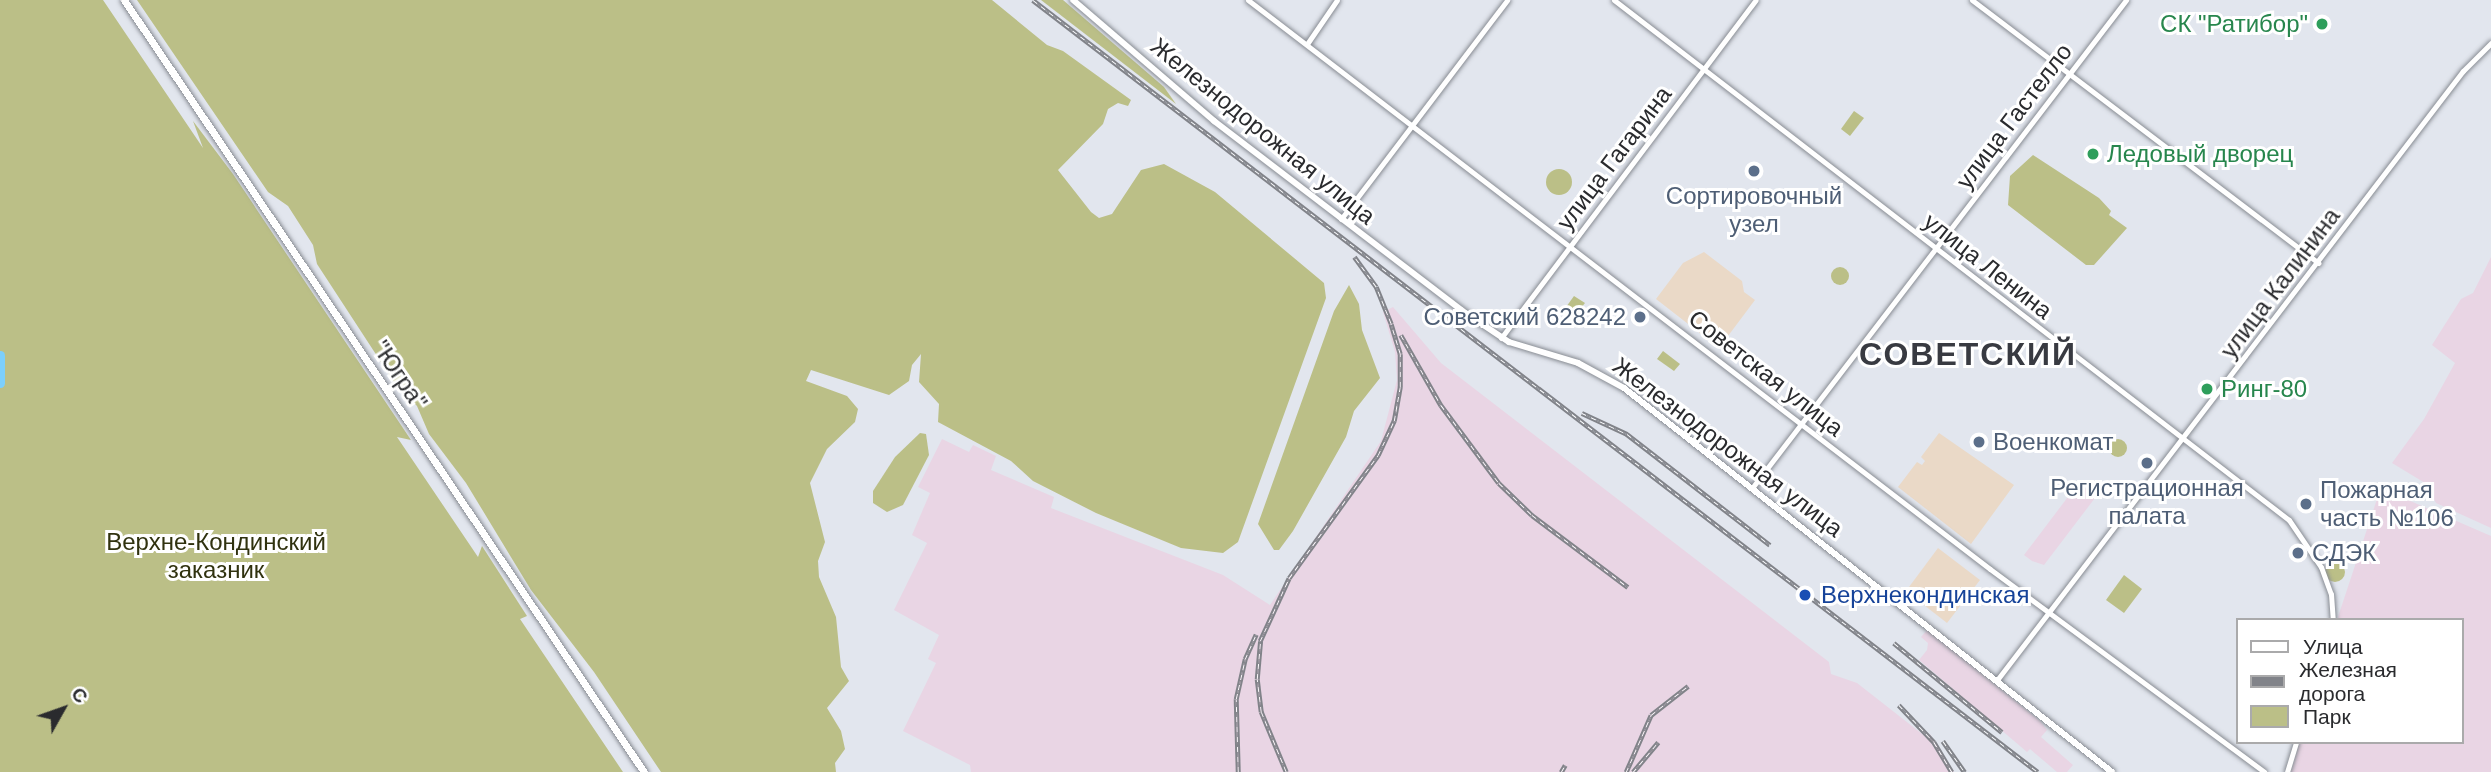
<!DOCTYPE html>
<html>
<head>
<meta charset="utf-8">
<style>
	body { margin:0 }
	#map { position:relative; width:2491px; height:772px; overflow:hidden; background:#e2e6ee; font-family:Arial,sans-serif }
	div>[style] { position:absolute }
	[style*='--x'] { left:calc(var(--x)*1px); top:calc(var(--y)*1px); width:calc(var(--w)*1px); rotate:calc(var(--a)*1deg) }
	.industrial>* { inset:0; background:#e9d5e4 }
	.education>* { inset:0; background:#ead9c7 }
	.green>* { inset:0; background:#bbbf87 }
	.round { border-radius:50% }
	.river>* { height:9px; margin:-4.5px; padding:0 4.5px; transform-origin:4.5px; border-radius:4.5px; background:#7ccffc }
	.roads { filter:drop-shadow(0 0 2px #888c93) drop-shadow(0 0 2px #888c93) }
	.secondary>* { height:5px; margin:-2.5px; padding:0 2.5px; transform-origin:2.5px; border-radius:2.5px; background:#fff }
	.primary>* { height:6px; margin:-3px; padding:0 3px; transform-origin:3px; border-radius:3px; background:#fff }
	.highway>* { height:7px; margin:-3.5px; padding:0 3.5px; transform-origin:3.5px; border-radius:3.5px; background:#fff }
	.rail>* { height:4.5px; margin-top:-2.25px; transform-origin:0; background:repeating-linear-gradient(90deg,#fff 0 5px,#818389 0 10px); box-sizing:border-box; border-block:2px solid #818389 }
	.dots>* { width:19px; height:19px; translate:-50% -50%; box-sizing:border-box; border:4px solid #fff; border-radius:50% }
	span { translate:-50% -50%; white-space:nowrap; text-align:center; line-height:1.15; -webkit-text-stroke:6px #fff; paint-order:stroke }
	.leisure-label { font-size:24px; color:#27864d }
	.right { translate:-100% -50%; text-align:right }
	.left { translate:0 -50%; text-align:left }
	.street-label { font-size:24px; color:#2a2b2e }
	.service-label { font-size:24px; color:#4e5e75 }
	.park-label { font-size:24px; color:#30320f }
	.transit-label { font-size:24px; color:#164399 }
	.district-label { font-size:32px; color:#383a41; font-weight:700; letter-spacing:2px }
	.legend { position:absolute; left:2236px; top:618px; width:228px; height:126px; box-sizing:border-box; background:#fff; border:2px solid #aaaaab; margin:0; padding:9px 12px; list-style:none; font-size:21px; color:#2a2b2e }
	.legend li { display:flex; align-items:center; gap:14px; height:35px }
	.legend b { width:35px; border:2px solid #aaaaab }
	.north { position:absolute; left:28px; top:674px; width:70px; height:70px; -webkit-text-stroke:5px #fff; paint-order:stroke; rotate:50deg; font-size:19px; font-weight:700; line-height:28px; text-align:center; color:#2a2b2e }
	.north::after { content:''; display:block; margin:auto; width:24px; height:32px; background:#2a2b2e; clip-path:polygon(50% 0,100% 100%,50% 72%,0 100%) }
</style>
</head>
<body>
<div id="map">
	<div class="industrial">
		<i style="clip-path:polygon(2491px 257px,2491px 528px,2436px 503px,2425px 483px,2392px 463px,2424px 419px,2455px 363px,2432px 345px,2461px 299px,2473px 293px)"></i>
		<i style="clip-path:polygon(1393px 307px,1441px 363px,1829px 662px,1831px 674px,1857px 683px,1926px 737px,1930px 734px,1954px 772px,971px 772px,970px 765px,903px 731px,936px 663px,928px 659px,939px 635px,894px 610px,927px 543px,912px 535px,930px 493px,918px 487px,942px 439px,969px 452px,973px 445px,996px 456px,991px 470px,1054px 497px,1051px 508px,1223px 575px,1270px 605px,1381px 441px,1397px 380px,1395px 352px,1383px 312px)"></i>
		<i style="clip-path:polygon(2077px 485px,2098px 494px,2044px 565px,2032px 561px,2024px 555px)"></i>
		<i style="clip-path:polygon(2392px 493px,2491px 536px,2491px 772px,2291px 772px,2300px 742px,2461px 742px,2461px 620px,2337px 620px,2377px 499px)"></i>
		<i style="clip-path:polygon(1927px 630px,2039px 720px,2047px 730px,2041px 737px,2073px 765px,2067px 772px,2057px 772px,2030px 749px,2027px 752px,1919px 660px,1927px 650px,1928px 643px,1921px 637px)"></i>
	</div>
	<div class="education">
		<i style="clip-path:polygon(1704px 252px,1742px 281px,1744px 292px,1755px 300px,1719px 348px,1656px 299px,1683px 263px)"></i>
		<i style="clip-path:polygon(1939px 433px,2014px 485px,1971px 544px,1898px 487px,1917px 462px,1922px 465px,1925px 461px,1921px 457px)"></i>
		<i style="clip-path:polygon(1938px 548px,1980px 580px,1947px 623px,1906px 591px)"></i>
	</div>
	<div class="green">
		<i style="clip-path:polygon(0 0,103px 0,203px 148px,193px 121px,233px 174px,411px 440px,397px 437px,478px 557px,482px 546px,527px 616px,520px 619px,623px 772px,0 772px)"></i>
		<i style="clip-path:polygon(137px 0,992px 0,1047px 45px,1063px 51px,1131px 100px,1128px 106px,1118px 103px,1108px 109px,1103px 124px,1058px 170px,1091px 212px,1099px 218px,1112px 214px,1141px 170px,1164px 164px,1215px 192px,1324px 283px,1326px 298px,1238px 542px,1223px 553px,1181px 548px,1096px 513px,1033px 481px,1011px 461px,938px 422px,939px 404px,919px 382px,921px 354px,912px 365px,909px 381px,889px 395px,811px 370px,806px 381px,847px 396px,858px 409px,855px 422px,827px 449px,810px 483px,825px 542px,818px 561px,819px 577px,836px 617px,841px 667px,849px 681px,827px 708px,841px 731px,845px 749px,835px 763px,836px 772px,661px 772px,594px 672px,531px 590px,466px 483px,429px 434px,417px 406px,394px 382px,317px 264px,313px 245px,288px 206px,268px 192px)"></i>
		<i style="clip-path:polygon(1041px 0,1063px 0,1164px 87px,1176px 104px)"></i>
		<i style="clip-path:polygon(1854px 111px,1864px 118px,1850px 136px,1841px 129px)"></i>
		<i style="clip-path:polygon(2033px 155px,2099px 198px,2111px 211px,2109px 215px,2127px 228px,2094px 265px,2086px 265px,2008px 205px,2010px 176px)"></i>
		<i class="round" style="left:1546px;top:169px;width:26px;height:26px"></i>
		<i class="round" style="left:1831px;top:267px;width:18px;height:18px"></i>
		<i style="clip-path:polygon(1349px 285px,1359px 304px,1362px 330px,1380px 378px,1354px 411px,1346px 437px,1293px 531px,1279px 550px,1274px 550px,1258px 524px,1334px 311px)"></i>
		<i style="clip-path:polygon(1574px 296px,1585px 303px,1577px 313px,1561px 314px)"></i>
		<i style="clip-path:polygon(1663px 351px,1680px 364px,1674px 371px,1657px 359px)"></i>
		<i style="clip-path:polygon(920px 433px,926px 434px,929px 455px,903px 505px,887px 512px,873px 503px,873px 491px,895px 457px)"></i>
		<i class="round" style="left:2109px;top:439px;width:18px;height:18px"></i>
		<i class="round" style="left:2325px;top:562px;width:20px;height:20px"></i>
		<i style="clip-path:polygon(2124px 575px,2142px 589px,2124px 613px,2106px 600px)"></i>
	</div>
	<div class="river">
		<i style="--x:0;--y:355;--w:28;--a:90"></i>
	</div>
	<div class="roads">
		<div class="secondary">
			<i style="--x:1248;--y:0;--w:935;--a:37.48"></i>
			<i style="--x:1990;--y:569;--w:341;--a:36.5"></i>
			<i style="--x:1614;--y:0;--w:852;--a:37.61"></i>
			<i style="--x:2289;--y:520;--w:57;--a:55.8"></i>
			<i style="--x:2321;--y:567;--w:29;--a:70"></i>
			<i style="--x:2331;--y:594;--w:26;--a:86"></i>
			<i style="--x:1972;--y:0;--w:435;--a:37.2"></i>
			<i style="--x:1307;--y:44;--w:53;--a:-55.7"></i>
			<i style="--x:1341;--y:219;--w:275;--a:-52.8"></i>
			<i style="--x:1501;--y:338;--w:423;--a:-53"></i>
			<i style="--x:1752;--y:488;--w:615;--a:-52.53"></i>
			<i style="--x:1997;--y:680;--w:767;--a:-52.58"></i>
			<i style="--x:2463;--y:71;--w:40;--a:-45"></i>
			<i style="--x:2287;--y:772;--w:31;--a:-73"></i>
		</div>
		<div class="primary">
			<i style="--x:1073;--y:0;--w:186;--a:40.6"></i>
			<i style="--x:1214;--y:121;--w:311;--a:37.4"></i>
			<i style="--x:1461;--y:310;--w:58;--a:33.7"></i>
			<i style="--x:1509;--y:342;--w:72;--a:16.9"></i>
			<i style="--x:1578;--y:363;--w:52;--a:28.5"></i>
			<i style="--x:1624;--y:388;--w:621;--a:38.2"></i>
		</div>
		<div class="highway">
			<i style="--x:124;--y:0;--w:931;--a:56.04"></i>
		</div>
	</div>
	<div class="rail">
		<i style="--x:1033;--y:0;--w:1267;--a:37.53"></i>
		<i style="--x:1401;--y:335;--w:81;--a:60.3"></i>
		<i style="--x:1441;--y:405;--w:97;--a:53.4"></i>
		<i style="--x:1499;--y:483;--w:46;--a:44.1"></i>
		<i style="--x:1532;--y:515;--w:120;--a:36.9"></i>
		<i style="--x:1582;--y:413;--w:50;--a:25"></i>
		<i style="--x:1627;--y:434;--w:181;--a:37.8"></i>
		<i style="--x:1894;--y:643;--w:140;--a:39.5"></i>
		<i style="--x:1899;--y:705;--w:51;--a:46.6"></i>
		<i style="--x:1934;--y:742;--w:35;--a:59"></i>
		<i style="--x:1943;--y:741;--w:38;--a:55"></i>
		<i style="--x:1238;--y:772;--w:73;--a:-91.6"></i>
		<i style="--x:1236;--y:699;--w:41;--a:-77.3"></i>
		<i style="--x:1245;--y:659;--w:27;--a:-66"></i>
		<i style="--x:1286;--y:772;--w:65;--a:-112.6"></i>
		<i style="--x:1261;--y:712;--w:33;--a:-97"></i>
		<i style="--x:1257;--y:679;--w:38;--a:-85"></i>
		<i style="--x:1260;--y:641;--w:69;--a:-65.3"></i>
		<i style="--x:1289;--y:578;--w:152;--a:-54.1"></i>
		<i style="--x:1378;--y:455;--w:38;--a:-65"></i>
		<i style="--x:1394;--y:421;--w:35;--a:-80"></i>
		<i style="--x:1400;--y:387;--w:33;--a:-90"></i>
		<i style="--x:1400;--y:354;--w:31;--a:-107"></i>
		<i style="--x:1391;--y:324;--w:40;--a:-112"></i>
		<i style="--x:1376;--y:287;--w:37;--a:-126"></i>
		<i style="--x:1561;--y:772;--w:8;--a:-60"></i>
		<i style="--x:1626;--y:772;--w:62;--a:-66.3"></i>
		<i style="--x:1651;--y:715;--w:47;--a:-38.1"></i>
		<i style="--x:1633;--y:772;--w:39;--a:-50"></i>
	</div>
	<div class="dots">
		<i style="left:2322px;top:24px;background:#2e9e5b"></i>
		<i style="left:2093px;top:154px;background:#2e9e5b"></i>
		<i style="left:1754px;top:171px;background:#5c6f8a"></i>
		<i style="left:1640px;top:317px;background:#5c6f8a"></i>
		<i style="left:2207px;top:389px;background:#2e9e5b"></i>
		<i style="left:1979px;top:442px;background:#5c6f8a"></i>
		<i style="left:2147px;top:463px;background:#5c6f8a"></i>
		<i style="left:2306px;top:504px;background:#5c6f8a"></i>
		<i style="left:2298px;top:553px;background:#5c6f8a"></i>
		<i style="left:1805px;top:595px;background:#1a4fb4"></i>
	</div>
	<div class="leisure-label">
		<span class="right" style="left:2308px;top:24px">СК "Ратибор"</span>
		<span class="left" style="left:2107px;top:154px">Ледовый дворец</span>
		<span class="left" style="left:2221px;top:389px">Ринг-80</span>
	</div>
	<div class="street-label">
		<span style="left:2014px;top:116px;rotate:-53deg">улица Гастелло</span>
		<span style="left:1263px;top:131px;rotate:39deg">Железнодорожная улица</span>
		<span style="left:1614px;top:158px;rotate:-53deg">улица Гагарина</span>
		<span style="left:1988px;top:266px;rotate:38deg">улица Ленина</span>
		<span style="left:2280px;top:283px;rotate:-53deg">улица Калинина</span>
		<span style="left:1766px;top:373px;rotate:38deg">Советская улица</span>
		<span style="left:400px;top:375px;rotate:56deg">"Югра"</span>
		<span style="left:1728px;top:447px;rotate:37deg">Железнодорожная улица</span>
	</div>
	<div class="service-label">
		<span style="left:1754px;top:210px">Сортировочный<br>узел</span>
		<span class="right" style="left:1626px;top:317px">Советский 628242</span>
		<span class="left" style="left:1993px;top:442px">Военкомат</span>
		<span style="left:2147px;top:502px">Регистрационная<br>палата</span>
		<span class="left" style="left:2320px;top:504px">Пожарная<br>часть №106</span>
		<span class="left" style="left:2312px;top:553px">СДЭК</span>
	</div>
	<div class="park-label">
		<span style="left:216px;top:556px">Верхне-Кондинский<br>заказник</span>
	</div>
	<div class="transit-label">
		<span class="left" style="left:1821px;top:595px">Верхнекондинская</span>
	</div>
	<div class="district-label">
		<span style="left:1968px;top:354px">СОВЕТСКИЙ</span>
	</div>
	<ul class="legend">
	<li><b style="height:9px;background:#fff"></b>Улица</li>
	<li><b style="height:9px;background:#818389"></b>Железная дорога</li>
	<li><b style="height:19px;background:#bbbf87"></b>Парк</li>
	</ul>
	<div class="north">С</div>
</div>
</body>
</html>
